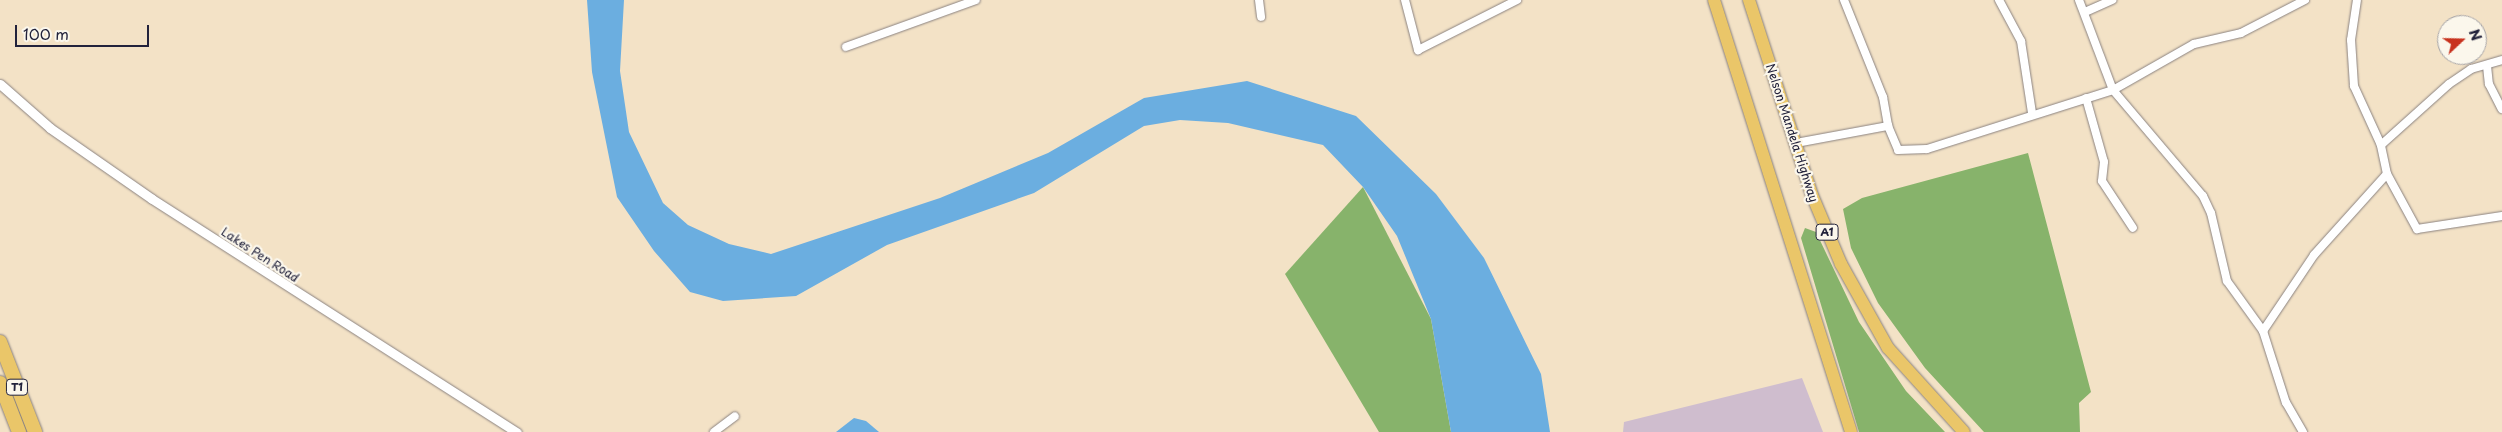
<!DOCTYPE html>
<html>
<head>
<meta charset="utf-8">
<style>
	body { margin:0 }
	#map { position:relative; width:2502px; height:432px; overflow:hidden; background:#f3e2c6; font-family:"Playpen Sans",sans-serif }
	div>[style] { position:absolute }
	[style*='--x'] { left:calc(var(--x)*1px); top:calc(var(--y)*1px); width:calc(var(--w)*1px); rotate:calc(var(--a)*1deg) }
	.industrial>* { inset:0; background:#cfbdce }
	.forest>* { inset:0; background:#87b36b }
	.water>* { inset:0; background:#6baee0 }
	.roads { filter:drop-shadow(0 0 1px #8a8280) drop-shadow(0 0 1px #8a8280) }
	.minor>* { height:8px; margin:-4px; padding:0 4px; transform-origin:4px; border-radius:4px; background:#fff }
	.tertiary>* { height:9px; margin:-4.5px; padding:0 4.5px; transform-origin:4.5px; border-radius:4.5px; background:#fff }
	.trunk>* { height:12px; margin:-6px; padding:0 6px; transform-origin:6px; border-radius:6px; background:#eac669 }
	.motorway>* { height:14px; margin:-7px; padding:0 7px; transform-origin:7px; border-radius:7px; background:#eac669 }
	span { translate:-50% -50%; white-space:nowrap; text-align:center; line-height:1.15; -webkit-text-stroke:4.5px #fbf7ec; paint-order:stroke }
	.shield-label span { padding:1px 4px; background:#fbf7ec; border:1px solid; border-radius:4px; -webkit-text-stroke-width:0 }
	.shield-label { font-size:11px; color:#22223b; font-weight:700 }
	.street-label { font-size:12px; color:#22223b }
	.north { position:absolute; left:2437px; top:15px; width:50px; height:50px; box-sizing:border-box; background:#fbf7ec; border:1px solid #a4a2a5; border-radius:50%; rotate:69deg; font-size:14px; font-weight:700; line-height:20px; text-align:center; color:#22223b }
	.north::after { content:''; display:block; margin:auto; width:18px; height:22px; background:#c8321e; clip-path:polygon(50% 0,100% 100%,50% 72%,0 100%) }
	.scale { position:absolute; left:15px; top:25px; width:134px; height:22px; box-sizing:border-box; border:2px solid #22223b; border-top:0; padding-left:6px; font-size:15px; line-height:18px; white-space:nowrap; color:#22223b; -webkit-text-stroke:4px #fbf7ec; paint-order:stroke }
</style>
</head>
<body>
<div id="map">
	<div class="industrial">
		<i style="clip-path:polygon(1802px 378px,1823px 432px,1623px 432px,1624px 422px)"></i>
	</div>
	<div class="forest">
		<i style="clip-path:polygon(2028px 153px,2091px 392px,2079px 403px,2080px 432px,1984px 432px,1925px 368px,1878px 303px,1851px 248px,1843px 209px,1862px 198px)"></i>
		<i style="clip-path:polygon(1363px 187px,1431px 319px,1451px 432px,1379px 432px,1285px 274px)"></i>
		<i style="clip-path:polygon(1805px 228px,1816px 232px,1859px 322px,1906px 391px,1945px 432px,1859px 432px,1801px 238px)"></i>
	</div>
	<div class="water">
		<i style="clip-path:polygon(587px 0,624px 0,620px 71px,629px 132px,663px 203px,688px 225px,729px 244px,771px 254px,940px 198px,1048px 153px,1144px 98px,1247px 81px,1356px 116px,1436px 194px,1484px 258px,1541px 374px,1550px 432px,1451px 432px,1431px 319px,1397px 236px,1363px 187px,1323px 145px,1228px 123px,1180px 120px,1144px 126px,1034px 193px,887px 245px,796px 296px,723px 301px,690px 292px,654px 251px,617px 197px,592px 72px)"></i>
		<i style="clip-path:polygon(854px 418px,866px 421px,879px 432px,836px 432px)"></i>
	</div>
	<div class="roads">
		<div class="minor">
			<i style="--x:1259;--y:0;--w:17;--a:83"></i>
			<i style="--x:1405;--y:0;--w:52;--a:75.4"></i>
			<i style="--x:1418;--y:50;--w:111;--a:-26.8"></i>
			<i style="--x:1844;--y:0;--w:105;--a:68.1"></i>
			<i style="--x:1883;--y:97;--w:29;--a:80"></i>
			<i style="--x:1999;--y:0;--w:47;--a:61.8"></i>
			<i style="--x:2021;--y:41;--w:73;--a:81.3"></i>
			<i style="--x:2079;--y:0;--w:96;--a:69.3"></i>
			<i style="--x:2113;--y:90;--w:139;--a:49.7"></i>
			<i style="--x:2203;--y:196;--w:19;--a:65"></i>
			<i style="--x:2211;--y:213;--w:70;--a:76.8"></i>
			<i style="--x:2227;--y:281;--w:62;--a:54.2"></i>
			<i style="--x:2085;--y:12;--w:30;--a:-24"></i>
			<i style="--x:846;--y:47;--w:138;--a:-19.9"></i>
			<i style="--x:2487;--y:66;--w:18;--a:84"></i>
			<i style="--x:2489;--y:84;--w:28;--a:63"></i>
			<i style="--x:2086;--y:98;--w:66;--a:74.3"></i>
			<i style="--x:2104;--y:162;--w:19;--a:96"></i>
			<i style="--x:2102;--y:181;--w:56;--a:56.6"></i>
			<i style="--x:1796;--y:143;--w:94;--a:-10.5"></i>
			<i style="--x:1888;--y:126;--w:26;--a:67"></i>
			<i style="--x:1898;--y:150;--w:29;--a:-2"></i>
			<i style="--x:1927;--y:149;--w:195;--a:-17.6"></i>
			<i style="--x:2113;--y:90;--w:93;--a:-29.6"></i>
			<i style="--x:2194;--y:44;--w:48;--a:-13.2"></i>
			<i style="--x:2241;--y:33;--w:72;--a:-27.3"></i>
			<i style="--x:2381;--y:145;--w:91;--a:-41.9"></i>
			<i style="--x:2449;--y:84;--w:27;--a:-34"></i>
			<i style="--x:2471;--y:69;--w:32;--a:-16"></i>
			<i style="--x:2387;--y:174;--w:63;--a:61.4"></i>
			<i style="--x:2417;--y:229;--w:86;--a:-8.7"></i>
			<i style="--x:714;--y:432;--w:26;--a:-37"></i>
			<i style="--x:2303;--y:432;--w:34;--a:-120"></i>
			<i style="--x:2286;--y:403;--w:76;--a:-107.7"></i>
			<i style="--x:2263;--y:331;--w:92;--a:-56.1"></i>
			<i style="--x:2314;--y:255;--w:109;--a:-48"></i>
			<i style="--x:2387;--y:174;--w:30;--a:-102"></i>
			<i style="--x:2381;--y:145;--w:65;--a:-114.6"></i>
			<i style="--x:2354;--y:86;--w:46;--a:-93.7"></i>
			<i style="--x:2351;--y:40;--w:40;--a:-81.5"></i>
		</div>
		<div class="tertiary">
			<i style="--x:0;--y:84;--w:67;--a:41.3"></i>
			<i style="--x:50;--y:128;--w:124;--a:34.8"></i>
			<i style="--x:152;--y:199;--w:433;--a:32.6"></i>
		</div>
		<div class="trunk">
			<i style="--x:1714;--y:0;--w:453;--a:72.4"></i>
			<i style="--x:1749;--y:0;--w:205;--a:72.1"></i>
			<i style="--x:1812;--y:195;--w:75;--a:67.2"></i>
			<i style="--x:1841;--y:264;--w:96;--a:60.8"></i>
			<i style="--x:1888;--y:348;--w:113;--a:47.9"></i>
		</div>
		<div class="motorway">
			<i style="--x:0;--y:342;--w:97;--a:68.7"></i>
			<i style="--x:0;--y:383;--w:53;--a:68.8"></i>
		</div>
	</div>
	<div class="shield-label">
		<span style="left:1827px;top:232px">A1</span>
		<span style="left:17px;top:387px">T1</span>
	</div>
	<div class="street-label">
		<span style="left:1792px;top:133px;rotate:72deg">Nelson Mandela Highway</span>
		<span style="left:260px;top:255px;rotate:33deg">Lakes Pen Road</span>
	</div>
	<div class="north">N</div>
	<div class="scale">100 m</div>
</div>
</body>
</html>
